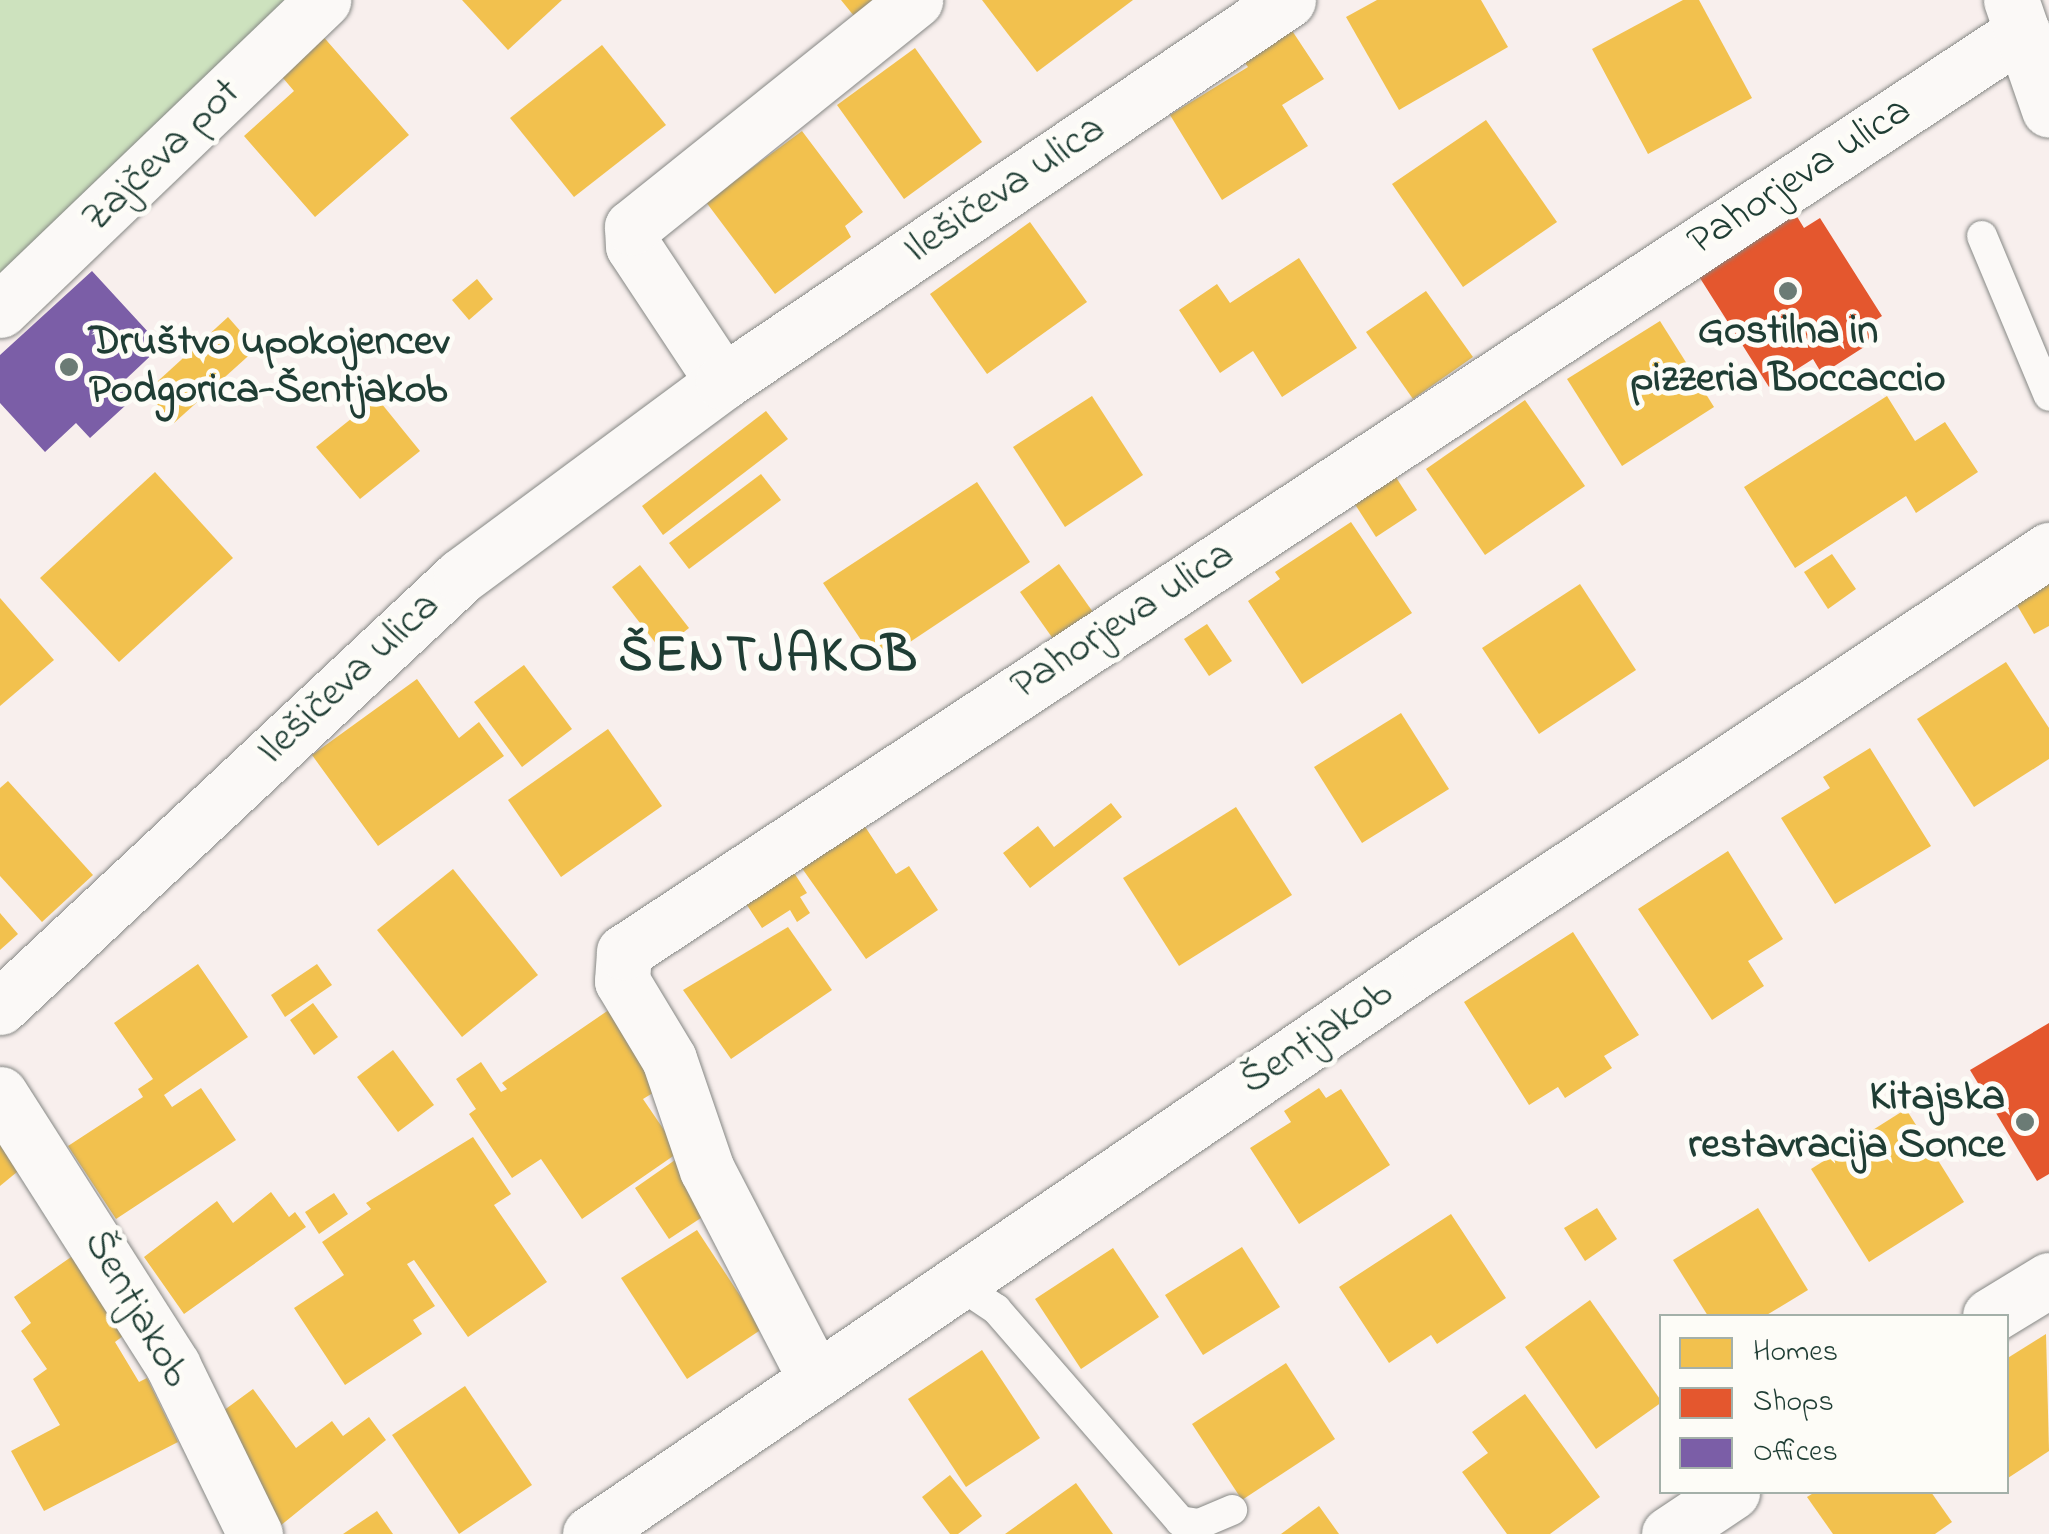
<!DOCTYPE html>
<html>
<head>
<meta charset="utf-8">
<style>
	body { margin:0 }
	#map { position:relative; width:2049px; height:1534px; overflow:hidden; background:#f8efed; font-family:"Indie Flower",sans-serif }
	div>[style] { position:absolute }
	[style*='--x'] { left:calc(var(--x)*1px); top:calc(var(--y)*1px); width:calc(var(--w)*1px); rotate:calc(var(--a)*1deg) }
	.green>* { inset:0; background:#cde2be }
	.homes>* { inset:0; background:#f2c14e }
	.shops>* { inset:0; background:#e4572e }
	.offices>* { inset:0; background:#7b5ea7 }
	.roads { filter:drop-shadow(0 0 2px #868885) drop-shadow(0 0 2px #868885) }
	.service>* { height:30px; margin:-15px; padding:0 15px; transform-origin:15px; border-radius:15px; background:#fbf9f7 }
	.minor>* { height:55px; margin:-27.5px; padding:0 27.5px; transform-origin:27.5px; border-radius:27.5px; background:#fbf9f7 }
	.secondary>* { height:55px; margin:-27.5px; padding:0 27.5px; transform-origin:27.5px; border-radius:27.5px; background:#fbf9f7 }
	.dots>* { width:28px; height:28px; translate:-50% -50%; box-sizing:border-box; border:5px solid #fdfcf7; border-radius:50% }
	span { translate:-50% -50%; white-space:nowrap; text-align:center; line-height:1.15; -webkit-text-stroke:10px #fdfcf7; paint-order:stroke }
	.street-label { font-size:42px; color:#1f3d34 }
	.poi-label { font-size:42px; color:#1f3d34; font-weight:700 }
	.left { translate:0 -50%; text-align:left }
	.right { translate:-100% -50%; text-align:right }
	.district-label { font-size:52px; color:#1f3d34; font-weight:700; letter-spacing:2.5px }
	.legend { position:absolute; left:1659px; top:1314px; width:350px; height:180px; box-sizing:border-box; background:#fdfcf7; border:2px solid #a4b0a9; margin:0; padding:12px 18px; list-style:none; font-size:30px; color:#1f3d34 }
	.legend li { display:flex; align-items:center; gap:20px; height:50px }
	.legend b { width:50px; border:2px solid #a4b0a9 }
</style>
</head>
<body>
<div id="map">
	<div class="green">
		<i style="clip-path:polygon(0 0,288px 0,0 277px)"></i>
	</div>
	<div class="homes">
		<i style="clip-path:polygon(462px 0,562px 0,508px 50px)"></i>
		<i style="clip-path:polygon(841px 0,895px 0,863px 27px)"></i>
		<i style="clip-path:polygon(982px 0,1133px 0,1037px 72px)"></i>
		<i style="clip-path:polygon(1377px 0,1481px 0,1508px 47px,1399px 110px,1346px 17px)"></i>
		<i style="clip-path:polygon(1683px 0,1699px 0,1752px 98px,1648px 154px,1592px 49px)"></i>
		<i style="clip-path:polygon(1289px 26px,1324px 79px,1282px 105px,1308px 146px,1222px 200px,1170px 115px,1248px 67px,1240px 56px)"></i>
		<i style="clip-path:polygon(321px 34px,409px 135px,315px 217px,244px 136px,294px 91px,277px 71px)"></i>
		<i style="clip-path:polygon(602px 45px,666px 125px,574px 197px,510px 118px)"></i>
		<i style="clip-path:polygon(915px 48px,982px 142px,904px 199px,837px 105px)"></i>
		<i style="clip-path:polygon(1486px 120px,1557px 222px,1463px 287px,1392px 184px)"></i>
		<i style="clip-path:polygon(802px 131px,863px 212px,845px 226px,851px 237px,775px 294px,706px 202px)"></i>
		<i style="clip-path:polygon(1030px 222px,1087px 302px,987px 374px,930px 294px)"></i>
		<i style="clip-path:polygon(1299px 258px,1357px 348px,1282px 397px,1253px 351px,1220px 373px,1179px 310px,1217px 284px,1230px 303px)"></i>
		<i style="clip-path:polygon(477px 279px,493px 299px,469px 320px,452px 300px)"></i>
		<i style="clip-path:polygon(1426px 291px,1473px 357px,1413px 399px,1366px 332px)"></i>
		<i style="clip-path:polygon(228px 317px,256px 349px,174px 423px,146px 392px)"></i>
		<i style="clip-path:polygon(1660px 321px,1714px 407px,1622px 466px,1567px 379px)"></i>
		<i style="clip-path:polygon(1092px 396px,1143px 475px,1065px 527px,1013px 447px)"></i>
		<i style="clip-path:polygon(1887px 396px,1915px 441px,1945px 422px,1978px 472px,1916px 513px,1906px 496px,1795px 568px,1744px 487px)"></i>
		<i style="clip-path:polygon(377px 398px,420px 451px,360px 499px,316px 447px)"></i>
		<i style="clip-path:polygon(1525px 400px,1585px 486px,1485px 555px,1426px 469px)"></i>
		<i style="clip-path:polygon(766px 411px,788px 439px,663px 535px,642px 506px)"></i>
		<i style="clip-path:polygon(1390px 468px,1417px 510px,1376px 537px,1349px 495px)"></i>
		<i style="clip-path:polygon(155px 472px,233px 558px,119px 662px,40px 578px)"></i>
		<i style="clip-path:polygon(761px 474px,781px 500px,689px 569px,669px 543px)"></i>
		<i style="clip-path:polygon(977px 482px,1030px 562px,877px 664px,823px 583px)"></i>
		<i style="clip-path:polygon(1351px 522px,1412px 613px,1302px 684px,1248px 601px,1280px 579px,1275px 572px)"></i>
		<i style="clip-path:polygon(1832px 554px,1856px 589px,1828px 609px,1804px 572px)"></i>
		<i style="clip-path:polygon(1059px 564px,1095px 615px,1056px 643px,1020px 592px)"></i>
		<i style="clip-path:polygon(640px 565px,689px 628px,661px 650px,612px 587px)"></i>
		<i style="clip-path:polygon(2049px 580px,2049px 626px,2034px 634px,2014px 600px)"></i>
		<i style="clip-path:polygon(1580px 584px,1636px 670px,1539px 734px,1482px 648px)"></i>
		<i style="clip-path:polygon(0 598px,54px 660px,0 706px)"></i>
		<i style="clip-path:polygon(1207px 624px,1232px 661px,1209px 676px,1184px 639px)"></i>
		<i style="clip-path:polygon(2006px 662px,2049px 728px,2049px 759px,1974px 807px,1917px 719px)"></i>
		<i style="clip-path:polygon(524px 665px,572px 729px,522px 767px,474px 702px)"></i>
		<i style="clip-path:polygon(417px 679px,459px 738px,479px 722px,504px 756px,378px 846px,312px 755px)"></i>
		<i style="clip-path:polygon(1401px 713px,1449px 789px,1362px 843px,1314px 767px)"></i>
		<i style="clip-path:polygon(608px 729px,662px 806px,561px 877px,508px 800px)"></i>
		<i style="clip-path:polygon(1870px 748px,1931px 846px,1835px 904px,1781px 818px,1830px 788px,1823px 777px)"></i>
		<i style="clip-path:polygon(8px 781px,93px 875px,42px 922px,0 876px,0 788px)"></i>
		<i style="clip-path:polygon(1111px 803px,1122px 817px,1030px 888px,1003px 853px,1038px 826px,1054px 847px)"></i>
		<i style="clip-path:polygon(1236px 807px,1292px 895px,1179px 966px,1123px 878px)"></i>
		<i style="clip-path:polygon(862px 822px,896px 874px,909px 866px,938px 910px,866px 959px,799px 864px)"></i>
		<i style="clip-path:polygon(1728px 851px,1783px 939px,1748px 961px,1764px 986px,1712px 1020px,1638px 909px)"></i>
		<i style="clip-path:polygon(791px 868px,807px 893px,800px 897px,810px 913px,797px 922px,790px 910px,762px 928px,743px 899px)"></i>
		<i style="clip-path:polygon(453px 869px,538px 975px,462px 1037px,377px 930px)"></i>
		<i style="clip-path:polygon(0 913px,18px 934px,0 950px)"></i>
		<i style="clip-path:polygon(788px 927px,832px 990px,731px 1059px,683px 990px)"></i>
		<i style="clip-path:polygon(1573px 932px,1639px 1035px,1604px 1056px,1612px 1068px,1565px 1098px,1558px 1087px,1529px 1105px,1464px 1002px)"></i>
		<i style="clip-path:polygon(198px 964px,248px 1037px,164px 1095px,172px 1107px,201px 1088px,236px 1140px,116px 1219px,68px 1146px,143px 1097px,138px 1089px,153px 1079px,114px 1023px)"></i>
		<i style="clip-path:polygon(317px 964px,332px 985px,285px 1017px,271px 995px)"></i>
		<i style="clip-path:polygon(313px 1003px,338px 1037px,314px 1055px,290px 1020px)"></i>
		<i style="clip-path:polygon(616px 1005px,669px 1083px,643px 1099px,679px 1152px,582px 1219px,541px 1159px,512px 1178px,469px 1114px,476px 1109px,456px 1079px,481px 1062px,501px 1092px,507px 1089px,502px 1083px)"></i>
		<i style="clip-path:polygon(393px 1050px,434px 1105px,398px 1132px,357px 1077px)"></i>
		<i style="clip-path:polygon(1319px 1088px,1326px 1098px,1341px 1089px,1390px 1165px,1299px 1224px,1250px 1148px,1291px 1122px,1284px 1111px)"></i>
		<i style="clip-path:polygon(1906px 1109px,1964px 1202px,1869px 1262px,1811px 1169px)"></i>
		<i style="clip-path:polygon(0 1118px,34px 1158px,0 1186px)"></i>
		<i style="clip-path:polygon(473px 1137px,511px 1194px,494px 1205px,547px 1282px,468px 1337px,414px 1260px,407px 1264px,435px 1306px,413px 1320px,422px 1334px,345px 1385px,294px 1308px,344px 1275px,322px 1242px,371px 1209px,366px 1203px)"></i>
		<i style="clip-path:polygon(675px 1160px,710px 1212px,669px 1239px,635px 1188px)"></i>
		<i style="clip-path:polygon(271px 1192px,289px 1217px,295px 1212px,306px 1227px,184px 1314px,144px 1257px,217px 1201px,233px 1223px)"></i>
		<i style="clip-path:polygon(334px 1193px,348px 1214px,319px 1234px,305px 1212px)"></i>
		<i style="clip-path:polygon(1597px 1208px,1617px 1239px,1585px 1261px,1564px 1228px)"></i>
		<i style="clip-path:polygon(1758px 1208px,1808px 1290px,1765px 1316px,1708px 1316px,1673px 1260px)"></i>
		<i style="clip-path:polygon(1451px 1214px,1506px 1298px,1437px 1344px,1431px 1335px,1389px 1363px,1339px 1287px)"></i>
		<i style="clip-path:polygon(697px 1230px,762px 1329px,687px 1379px,621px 1278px)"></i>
		<i style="clip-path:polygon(1242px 1247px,1280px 1307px,1203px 1355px,1165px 1295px)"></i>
		<i style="clip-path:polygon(1113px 1248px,1159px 1317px,1081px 1369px,1035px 1299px)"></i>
		<i style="clip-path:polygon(81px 1250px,135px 1327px,115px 1342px,139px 1382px,147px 1378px,178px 1442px,44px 1511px,11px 1451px,60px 1425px,33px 1379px,47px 1369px,21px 1331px,31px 1323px,14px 1297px)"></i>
		<i style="clip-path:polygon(1590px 1300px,1662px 1402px,1596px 1449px,1525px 1347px)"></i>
		<i style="clip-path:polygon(2046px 1334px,2049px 1451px,2008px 1478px,2006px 1359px)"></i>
		<i style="clip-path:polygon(982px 1350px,1040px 1438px,966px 1487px,908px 1399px)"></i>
		<i style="clip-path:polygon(1286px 1363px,1335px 1439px,1242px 1500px,1192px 1424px)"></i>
		<i style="clip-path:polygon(465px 1386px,532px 1485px,459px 1534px,392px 1435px)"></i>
		<i style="clip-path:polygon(253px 1389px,296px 1448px,332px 1421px,343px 1436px,369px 1417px,386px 1440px,280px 1526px,212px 1419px)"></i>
		<i style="clip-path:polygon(1525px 1394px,1600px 1497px,1550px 1534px,1507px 1534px,1462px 1472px,1488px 1453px,1472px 1432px)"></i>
		<i style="clip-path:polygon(950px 1475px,982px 1516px,958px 1534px,950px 1534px,922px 1497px)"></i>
		<i style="clip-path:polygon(1076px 1483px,1113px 1534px,1005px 1534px)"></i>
		<i style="clip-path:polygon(1815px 1492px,1931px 1492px,1952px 1522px,1935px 1534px,1833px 1534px,1807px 1497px)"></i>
		<i style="clip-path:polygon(1319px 1506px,1339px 1534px,1281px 1534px)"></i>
		<i style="clip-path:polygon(377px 1511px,393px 1534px,343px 1534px)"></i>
	</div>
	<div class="shops">
		<i style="clip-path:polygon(1790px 205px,1804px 228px,1820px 218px,1882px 316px,1866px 326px,1875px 340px,1822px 374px,1813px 359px,1769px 387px,1693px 267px)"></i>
		<i style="clip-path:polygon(2049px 1023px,2049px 1174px,2037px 1181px,1970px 1070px)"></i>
	</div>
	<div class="offices">
		<i style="clip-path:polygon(92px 271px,161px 346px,126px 379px,139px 393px,90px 438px,76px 423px,45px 452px,0 403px,0 355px)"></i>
	</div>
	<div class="roads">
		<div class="service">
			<i style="--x:1982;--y:236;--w:173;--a:67.3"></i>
			<i style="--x:957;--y:1283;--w:47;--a:33.7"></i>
			<i style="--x:996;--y:1309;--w:281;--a:49"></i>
			<i style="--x:1180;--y:1521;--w:19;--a:9"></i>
			<i style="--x:1199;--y:1524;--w:36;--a:-23"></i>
		</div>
		<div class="minor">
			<i style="--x:0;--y:310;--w:448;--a:-43.8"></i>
			<i style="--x:723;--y:382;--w:163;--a:-123.5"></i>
			<i style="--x:633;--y:246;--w:19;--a:-93"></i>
			<i style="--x:632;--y:227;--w:363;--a:-38.7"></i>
			<i style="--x:0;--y:1007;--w:631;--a:-43.07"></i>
			<i style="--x:461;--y:576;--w:326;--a:-36.5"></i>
			<i style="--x:723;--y:382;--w:682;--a:-34.06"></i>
			<i style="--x:0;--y:1094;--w:322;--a:57.5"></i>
			<i style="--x:173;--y:1366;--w:187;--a:64"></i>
			<i style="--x:1990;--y:1316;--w:69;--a:-31.4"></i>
			<i style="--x:816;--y:1380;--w:237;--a:-117.4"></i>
			<i style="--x:707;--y:1170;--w:117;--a:-108.9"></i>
			<i style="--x:669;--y:1059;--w:91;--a:-121.1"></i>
			<i style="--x:622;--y:981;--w:29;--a:-86"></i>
			<i style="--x:624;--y:952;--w:1674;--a:-33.35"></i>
			<i style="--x:590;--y:1534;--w:1013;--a:-34.3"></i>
			<i style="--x:1427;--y:963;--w:747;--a:-33.58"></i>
			<i style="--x:1669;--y:1534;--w:76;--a:-33.7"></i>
		</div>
		<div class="secondary">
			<i style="--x:2011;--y:0;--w:116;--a:70.9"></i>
		</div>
	</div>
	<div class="dots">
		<i style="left:1788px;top:291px;background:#6b7b75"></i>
		<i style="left:69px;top:367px;background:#6b7b75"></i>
		<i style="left:2025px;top:1122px;background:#6b7b75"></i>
	</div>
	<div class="street-label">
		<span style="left:162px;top:156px;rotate:-44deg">Zajčeva pot</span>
		<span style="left:1800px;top:177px;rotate:-33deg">Pahorjeva ulica</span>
		<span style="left:1005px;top:190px;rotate:-34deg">Ilešičeva ulica</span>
		<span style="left:1123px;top:621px;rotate:-33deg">Pahorjeva ulica</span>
		<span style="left:349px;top:679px;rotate:-43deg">Ilešičeva ulica</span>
		<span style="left:1317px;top:1038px;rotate:-34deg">Šentjakob</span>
		<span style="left:136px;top:1309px;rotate:60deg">Šentjakob</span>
	</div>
	<div class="poi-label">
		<span style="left:1788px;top:356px">Gostilna in<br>pizzeria Boccaccio</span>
		<span class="left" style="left:89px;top:367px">Društvo upokojencev<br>Podgorica-Šentjakob</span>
		<span class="right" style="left:2005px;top:1122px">Kitajska<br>restavracija Sonce</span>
	</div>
	<div class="district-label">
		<span style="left:769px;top:658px">ŠENTJAKOB</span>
	</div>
	<ul class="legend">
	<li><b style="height:28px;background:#f2c14e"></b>Homes</li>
	<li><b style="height:28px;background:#e4572e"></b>Shops</li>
	<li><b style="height:28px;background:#7b5ea7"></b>Offices</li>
	</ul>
</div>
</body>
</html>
